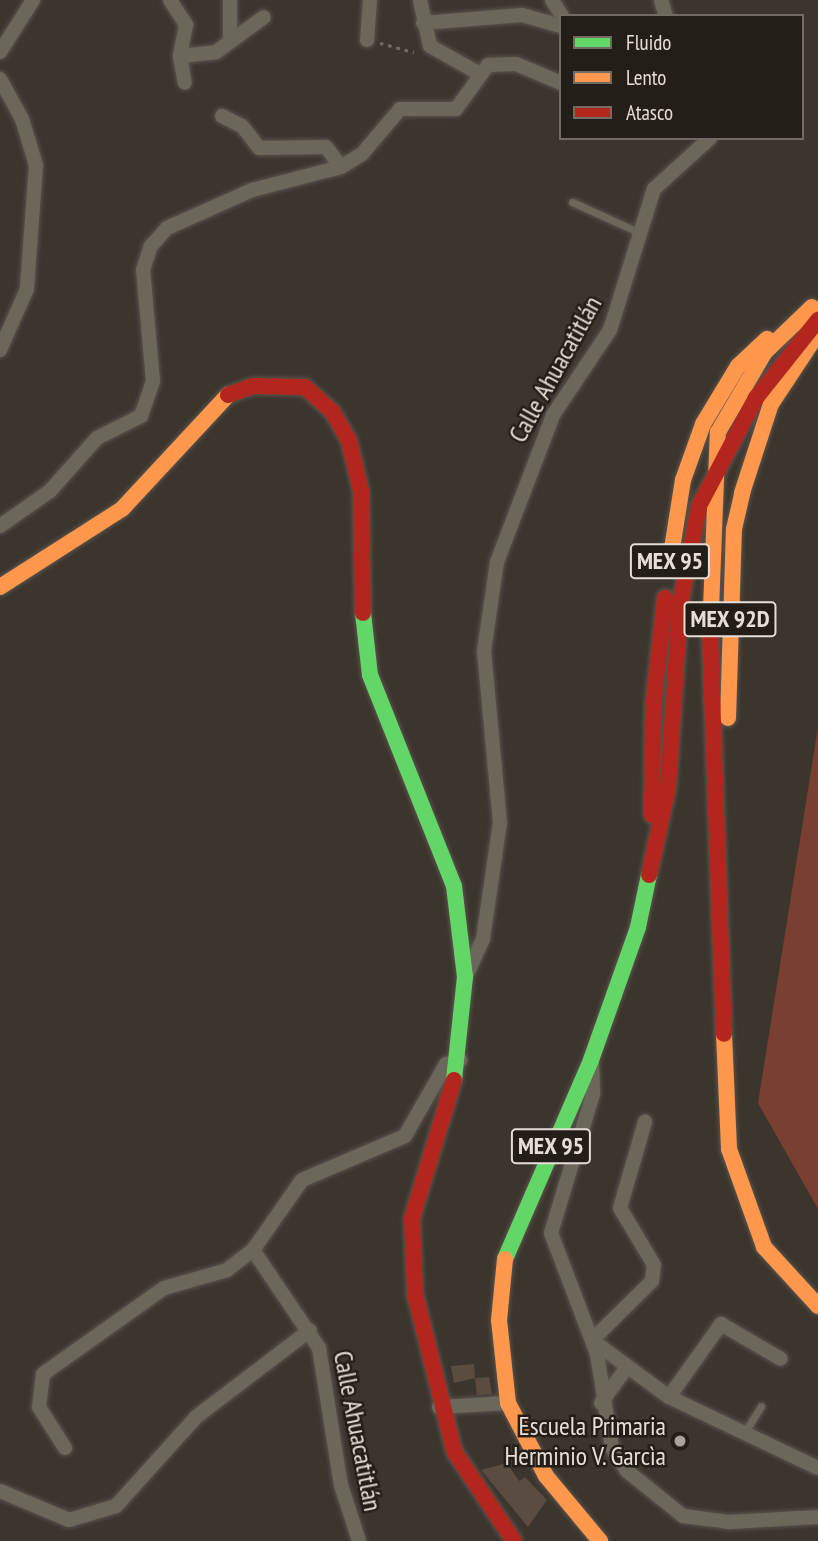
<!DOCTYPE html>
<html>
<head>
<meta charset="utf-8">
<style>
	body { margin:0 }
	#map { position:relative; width:818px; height:1541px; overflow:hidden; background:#3c352d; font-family:"PT Sans Narrow",sans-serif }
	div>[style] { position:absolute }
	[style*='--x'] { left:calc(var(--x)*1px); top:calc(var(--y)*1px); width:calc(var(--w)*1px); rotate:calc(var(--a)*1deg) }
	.green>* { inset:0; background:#793f31 }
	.building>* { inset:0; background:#5a4c40 }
	.path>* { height:2.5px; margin-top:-1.25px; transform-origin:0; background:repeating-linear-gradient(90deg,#6f6b61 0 3.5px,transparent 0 8.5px) }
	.roads { filter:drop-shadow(0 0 2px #59534d) drop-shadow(0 0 2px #59534d) }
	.lane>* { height:7px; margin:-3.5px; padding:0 3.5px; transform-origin:3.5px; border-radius:3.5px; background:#6c675b }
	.street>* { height:14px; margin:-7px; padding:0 7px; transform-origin:7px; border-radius:7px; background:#6c675b }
	.fast>* { height:16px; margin:-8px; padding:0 8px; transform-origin:8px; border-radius:8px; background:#63d668 }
	.slow>* { height:16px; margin:-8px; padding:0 8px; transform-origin:8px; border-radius:8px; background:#ff974d }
	.jam>* { height:16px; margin:-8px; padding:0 8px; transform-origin:8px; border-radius:8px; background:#b3261e }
	.dots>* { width:19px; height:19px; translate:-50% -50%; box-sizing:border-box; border:4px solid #241e18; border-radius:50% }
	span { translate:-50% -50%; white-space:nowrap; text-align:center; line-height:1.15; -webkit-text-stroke:5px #241e18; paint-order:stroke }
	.shield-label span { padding:2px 5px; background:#241e18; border:2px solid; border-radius:5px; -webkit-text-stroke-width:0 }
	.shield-label { font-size:24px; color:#e6ded5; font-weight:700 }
	.street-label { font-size:26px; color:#e6ded5 }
	.poi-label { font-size:26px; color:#e6ded5 }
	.right { translate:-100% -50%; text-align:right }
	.legend { position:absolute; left:559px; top:14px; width:245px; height:126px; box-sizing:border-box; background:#241e18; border:2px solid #726b64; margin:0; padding:9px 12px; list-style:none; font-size:21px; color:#e6ded5 }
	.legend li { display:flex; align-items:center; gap:14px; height:35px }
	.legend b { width:35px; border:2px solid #726b64 }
</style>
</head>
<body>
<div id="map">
	<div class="green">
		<i style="clip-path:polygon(818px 727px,818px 1209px,758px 1103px)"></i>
	</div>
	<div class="building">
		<i style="clip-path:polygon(474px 1364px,475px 1378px,454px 1383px,451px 1366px)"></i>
		<i style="clip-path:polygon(489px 1377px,492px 1394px,477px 1395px,475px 1378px)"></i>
		<i style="clip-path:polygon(507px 1463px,519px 1481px,525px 1477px,547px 1500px,528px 1527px,481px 1470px)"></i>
	</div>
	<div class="path">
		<i style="--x:380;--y:43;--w:35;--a:15"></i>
	</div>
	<div class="roads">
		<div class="lane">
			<i style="--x:572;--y:202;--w:70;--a:24.4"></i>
			<i style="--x:743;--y:1435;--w:34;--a:-58"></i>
		</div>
		<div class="street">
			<i style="--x:170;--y:0;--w:30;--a:57"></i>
			<i style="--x:186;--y:25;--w:32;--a:101"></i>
			<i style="--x:180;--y:56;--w:27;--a:80"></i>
			<i style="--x:420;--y:0;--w:47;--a:77.7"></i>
			<i style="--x:430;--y:46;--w:57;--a:29.2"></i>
			<i style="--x:552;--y:0;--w:19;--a:58"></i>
			<i style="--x:661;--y:0;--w:17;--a:73"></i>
			<i style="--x:423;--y:23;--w:99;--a:-4.6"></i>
			<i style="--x:522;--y:15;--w:41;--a:15.8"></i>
			<i style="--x:230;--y:37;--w:37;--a:-90"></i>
			<i style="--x:367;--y:40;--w:40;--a:-85.7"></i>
			<i style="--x:0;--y:52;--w:62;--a:-57.6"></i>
			<i style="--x:180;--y:56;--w:36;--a:-6"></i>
			<i style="--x:216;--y:52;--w:59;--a:-36.1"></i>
			<i style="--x:0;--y:79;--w:46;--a:61.2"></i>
			<i style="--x:22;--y:119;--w:48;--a:73.1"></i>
			<i style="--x:36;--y:165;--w:124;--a:94.2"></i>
			<i style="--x:27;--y:289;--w:67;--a:113.9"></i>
			<i style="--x:222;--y:116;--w:22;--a:27"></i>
			<i style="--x:242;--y:126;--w:28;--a:52"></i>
			<i style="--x:259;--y:148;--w:67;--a:-0.9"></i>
			<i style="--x:326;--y:147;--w:25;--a:53"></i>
			<i style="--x:0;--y:526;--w:61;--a:-35"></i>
			<i style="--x:50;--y:491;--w:71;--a:-48.4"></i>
			<i style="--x:97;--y:438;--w:49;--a:-26.6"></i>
			<i style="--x:141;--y:416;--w:37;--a:-71"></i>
			<i style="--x:153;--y:381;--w:111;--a:-95.1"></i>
			<i style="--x:143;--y:270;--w:25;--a:-72"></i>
			<i style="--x:151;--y:246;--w:24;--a:-48"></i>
			<i style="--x:167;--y:228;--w:93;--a:-24.1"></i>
			<i style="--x:252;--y:190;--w:92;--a:-14.5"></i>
			<i style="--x:341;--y:167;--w:25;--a:-32"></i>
			<i style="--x:362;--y:154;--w:59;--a:-49.8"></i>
			<i style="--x:400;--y:109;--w:56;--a:0"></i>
			<i style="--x:456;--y:109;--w:54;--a:-54"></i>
			<i style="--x:488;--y:65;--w:28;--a:-2"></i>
			<i style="--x:516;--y:64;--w:49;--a:22.9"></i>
			<i style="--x:466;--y:976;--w:41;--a:-65.3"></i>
			<i style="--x:483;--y:939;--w:117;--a:-81.7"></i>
			<i style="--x:500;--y:823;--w:173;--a:-95.3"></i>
			<i style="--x:484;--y:651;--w:90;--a:-81.7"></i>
			<i style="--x:497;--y:562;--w:157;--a:-69.1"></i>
			<i style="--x:553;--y:415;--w:102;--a:-56.2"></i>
			<i style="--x:610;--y:330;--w:148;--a:-72.7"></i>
			<i style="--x:654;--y:189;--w:76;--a:-42.3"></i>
			<i style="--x:592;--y:1062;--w:32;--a:88"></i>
			<i style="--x:593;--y:1094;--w:145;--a:106.8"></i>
			<i style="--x:551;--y:1233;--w:129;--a:69.2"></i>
			<i style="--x:597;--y:1354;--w:95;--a:80.9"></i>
			<i style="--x:612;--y:1448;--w:27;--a:57"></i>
			<i style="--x:627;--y:1471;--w:72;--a:38.8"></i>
			<i style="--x:683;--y:1516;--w:46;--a:7.4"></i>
			<i style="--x:729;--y:1522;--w:89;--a:-3.2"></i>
			<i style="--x:253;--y:1250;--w:118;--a:56"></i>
			<i style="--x:319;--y:1348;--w:139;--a:80.9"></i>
			<i style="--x:341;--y:1485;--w:59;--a:72.2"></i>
			<i style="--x:592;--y:1340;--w:84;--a:-44.5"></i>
			<i style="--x:652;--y:1281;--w:16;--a:-83"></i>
			<i style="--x:654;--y:1265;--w:66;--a:-120.8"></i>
			<i style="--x:620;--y:1208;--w:90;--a:-73.8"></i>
			<i style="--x:593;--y:1341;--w:94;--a:36.4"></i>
			<i style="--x:669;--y:1397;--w:165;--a:25.5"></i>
			<i style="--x:669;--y:1397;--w:90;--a:-54.5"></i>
			<i style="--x:721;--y:1324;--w:69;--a:30.3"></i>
			<i style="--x:601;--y:1403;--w:44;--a:-54.2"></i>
			<i style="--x:439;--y:1407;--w:69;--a:-3.3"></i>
			<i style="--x:65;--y:1448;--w:49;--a:-122.4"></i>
			<i style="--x:39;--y:1407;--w:33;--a:-83"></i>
			<i style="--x:43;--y:1374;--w:148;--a:-35.4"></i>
			<i style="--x:164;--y:1288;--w:66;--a:-15.9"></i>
			<i style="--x:227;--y:1270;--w:33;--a:-38"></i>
			<i style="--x:253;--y:1250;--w:85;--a:-55"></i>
			<i style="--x:302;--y:1180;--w:112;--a:-23.1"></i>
			<i style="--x:405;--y:1136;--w:83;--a:-60.3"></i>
			<i style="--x:446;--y:1064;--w:15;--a:-16"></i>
			<i style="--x:0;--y:1491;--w:75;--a:22.8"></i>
			<i style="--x:69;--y:1520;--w:49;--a:-16.6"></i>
			<i style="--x:116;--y:1506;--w:120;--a:-48"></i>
			<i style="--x:196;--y:1417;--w:143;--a:-37.3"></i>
		</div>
		<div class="fast">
			<i style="--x:363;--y:613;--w:62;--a:83.6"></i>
			<i style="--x:370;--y:675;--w:227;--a:68.3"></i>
			<i style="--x:454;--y:886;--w:92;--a:83.1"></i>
			<i style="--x:465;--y:977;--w:104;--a:96.1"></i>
			<i style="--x:505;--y:1259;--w:217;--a:-66.6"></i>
			<i style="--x:591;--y:1060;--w:141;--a:-70.5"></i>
			<i style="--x:638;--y:927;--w:53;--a:-78.1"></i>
		</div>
		<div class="slow">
			<i style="--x:670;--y:561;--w:82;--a:-80.9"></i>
			<i style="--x:683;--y:480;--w:59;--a:-70.3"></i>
			<i style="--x:703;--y:424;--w:68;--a:-58.9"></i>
			<i style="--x:738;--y:366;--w:40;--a:-43"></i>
			<i style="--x:0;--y:587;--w:145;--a:-32.6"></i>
			<i style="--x:122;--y:509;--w:156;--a:-47.1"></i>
			<i style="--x:710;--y:636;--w:204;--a:-87.8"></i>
			<i style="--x:718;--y:432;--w:93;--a:-59.6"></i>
			<i style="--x:765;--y:352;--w:65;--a:-43.8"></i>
			<i style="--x:728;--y:718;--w:189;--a:-88.2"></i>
			<i style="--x:734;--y:529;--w:37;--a:-77"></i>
			<i style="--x:742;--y:493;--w:94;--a:-72"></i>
			<i style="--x:771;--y:404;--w:85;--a:-56.5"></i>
			<i style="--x:724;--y:1034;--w:115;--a:87.5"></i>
			<i style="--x:729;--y:1149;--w:104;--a:70.3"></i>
			<i style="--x:764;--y:1247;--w:80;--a:47.5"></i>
			<i style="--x:505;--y:1259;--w:61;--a:95.6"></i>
			<i style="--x:499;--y:1320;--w:83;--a:83.8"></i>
			<i style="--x:508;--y:1403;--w:82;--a:62.5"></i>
			<i style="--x:546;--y:1476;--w:85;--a:50.3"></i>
		</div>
		<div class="jam">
			<i style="--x:228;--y:395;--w:27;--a:-20"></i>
			<i style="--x:253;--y:386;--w:52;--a:1.1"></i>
			<i style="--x:305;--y:387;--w:36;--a:42"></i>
			<i style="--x:332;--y:411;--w:34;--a:60"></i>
			<i style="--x:349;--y:441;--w:51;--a:76.5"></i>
			<i style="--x:361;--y:491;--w:122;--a:89.1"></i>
			<i style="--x:710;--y:636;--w:398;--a:88"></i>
			<i style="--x:652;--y:815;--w:108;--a:-89.5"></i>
			<i style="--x:653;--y:707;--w:110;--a:-83.7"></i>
			<i style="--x:649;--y:875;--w:89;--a:-77.7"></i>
			<i style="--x:668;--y:788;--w:183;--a:-86.2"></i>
			<i style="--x:680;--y:605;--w:101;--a:-79.1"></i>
			<i style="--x:699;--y:506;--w:122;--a:-62.2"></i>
			<i style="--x:756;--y:398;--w:100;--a:-51.5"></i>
			<i style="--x:454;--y:1080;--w:144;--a:106.9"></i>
			<i style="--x:412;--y:1218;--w:76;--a:87.7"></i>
			<i style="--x:415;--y:1294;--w:162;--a:76"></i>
			<i style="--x:454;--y:1451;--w:108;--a:56.3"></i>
		</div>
	</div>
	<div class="dots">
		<i style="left:680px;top:1441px;background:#aaa39a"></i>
	</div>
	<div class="shield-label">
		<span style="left:670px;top:561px">MEX 95</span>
		<span style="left:730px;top:619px">MEX 92D</span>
		<span style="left:551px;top:1146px">MEX 95</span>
	</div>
	<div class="street-label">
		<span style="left:555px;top:369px;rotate:-61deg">Calle Ahuacatitlán</span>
		<span style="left:358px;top:1431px;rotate:79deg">Calle Ahuacatitlán</span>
	</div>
	<div class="poi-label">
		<span class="right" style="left:666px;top:1441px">Escuela Primaria<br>Herminio V. Garcìa</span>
	</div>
	<ul class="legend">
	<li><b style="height:9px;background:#63d668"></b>Fluido</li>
	<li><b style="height:9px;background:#ff974d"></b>Lento</li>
	<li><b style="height:9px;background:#b3261e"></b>Atasco</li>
	</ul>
</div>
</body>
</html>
